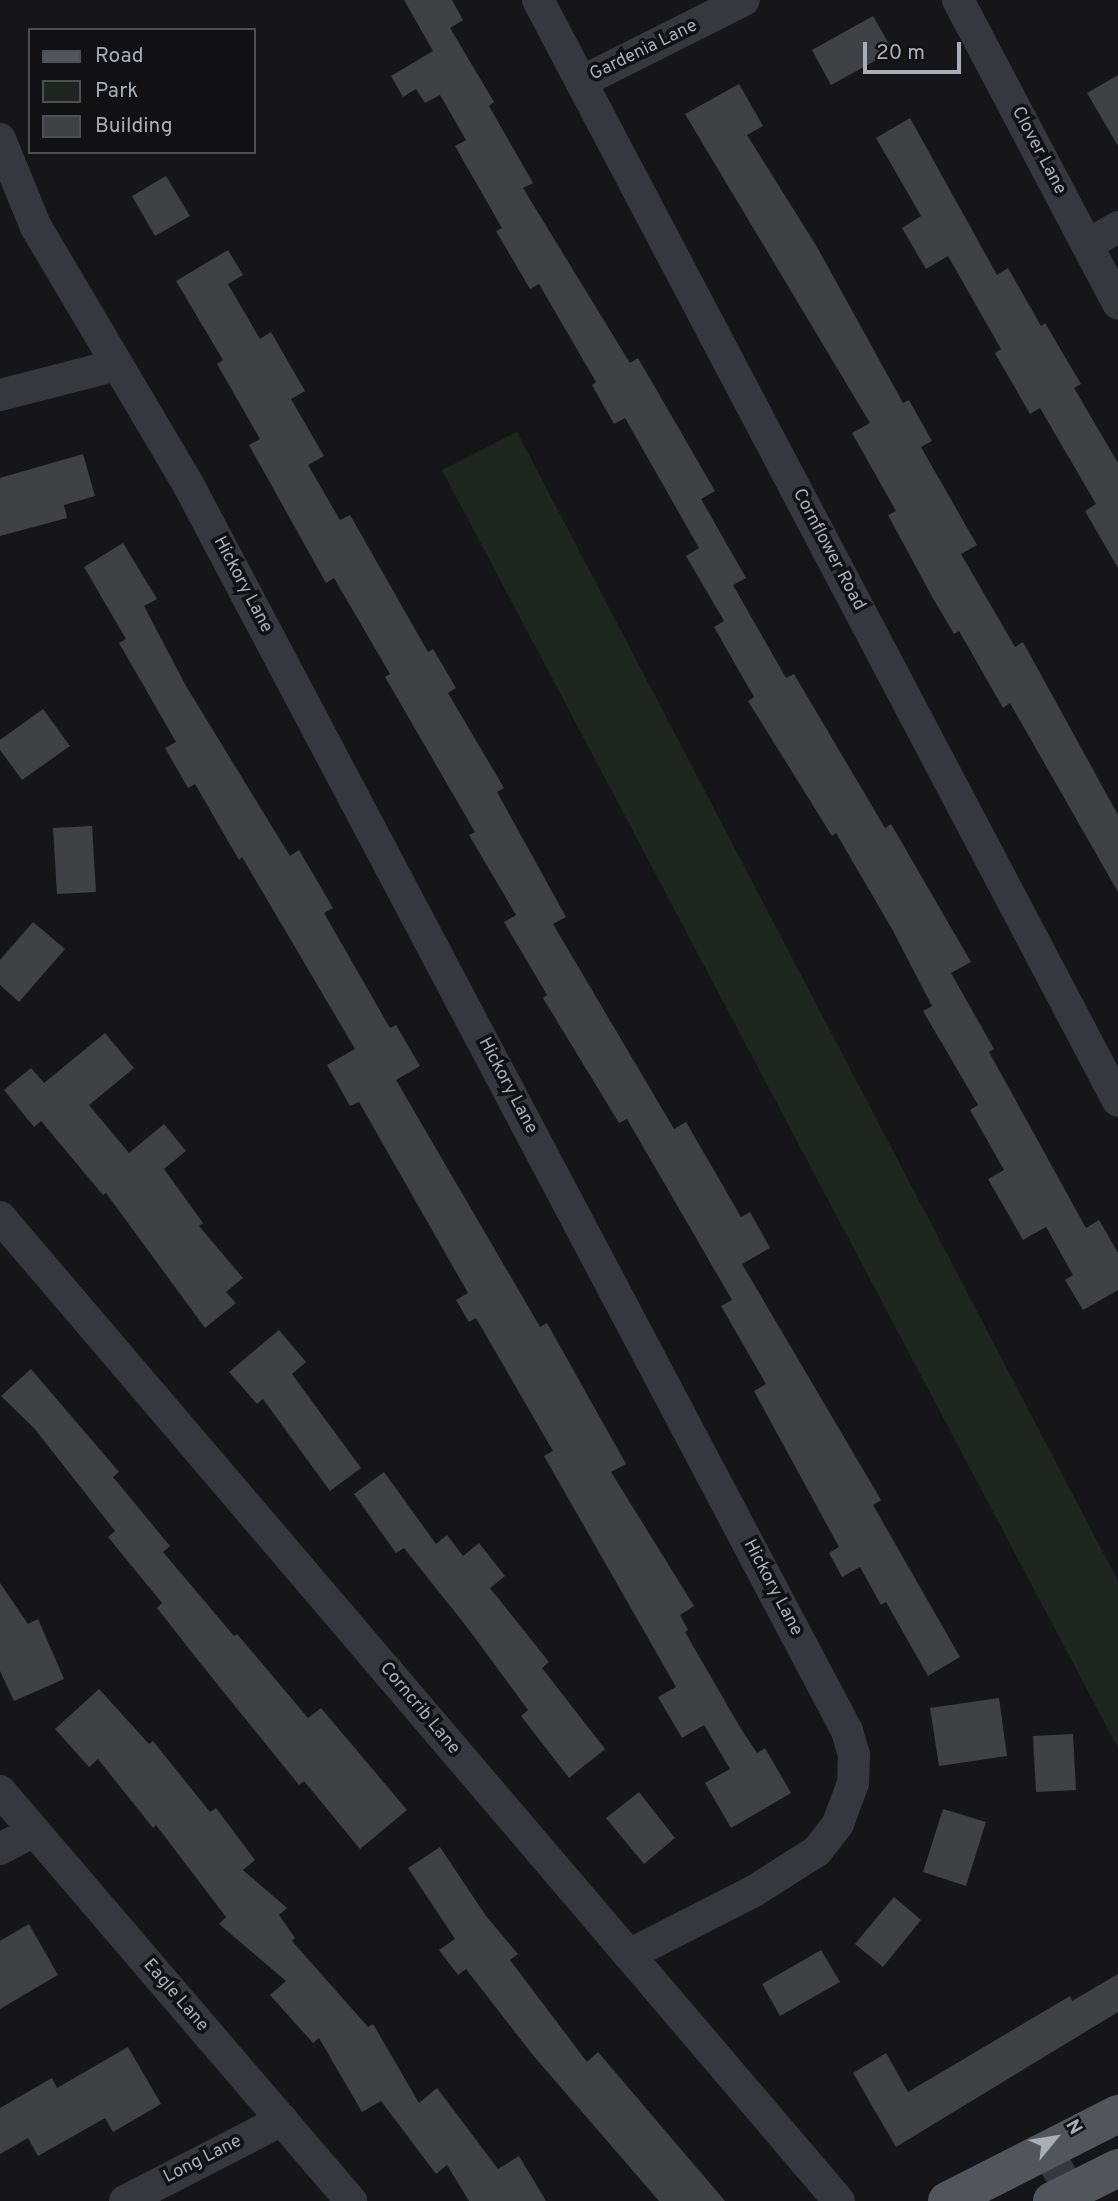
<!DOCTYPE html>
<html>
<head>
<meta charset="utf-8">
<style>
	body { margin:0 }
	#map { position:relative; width:1118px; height:2201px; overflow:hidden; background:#161618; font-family:Overpass,sans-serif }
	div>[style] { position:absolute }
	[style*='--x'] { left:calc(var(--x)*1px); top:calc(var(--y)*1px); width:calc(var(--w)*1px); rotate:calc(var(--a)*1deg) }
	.green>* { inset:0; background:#1e261f }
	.building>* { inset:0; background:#404145 }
	.minor>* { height:32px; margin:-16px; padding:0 16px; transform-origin:16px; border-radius:16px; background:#37383d }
	.major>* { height:38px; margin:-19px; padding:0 19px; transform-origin:19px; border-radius:19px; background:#53555c }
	span { translate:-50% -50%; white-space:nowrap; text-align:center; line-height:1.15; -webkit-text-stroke:7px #111113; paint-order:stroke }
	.street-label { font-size:18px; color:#a8adb8 }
	.legend { position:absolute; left:28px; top:28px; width:228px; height:126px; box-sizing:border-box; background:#111113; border:2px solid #4d4f55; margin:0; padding:9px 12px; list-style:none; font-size:21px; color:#a8adb8 }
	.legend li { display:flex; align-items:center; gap:14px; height:35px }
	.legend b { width:35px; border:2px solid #4d4f55 }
	.north { position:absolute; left:1020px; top:2103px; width:70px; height:70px; -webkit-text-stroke:5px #111113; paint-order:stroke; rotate:60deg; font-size:19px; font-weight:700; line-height:28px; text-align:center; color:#a8adb8 }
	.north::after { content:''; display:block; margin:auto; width:24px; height:32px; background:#a8adb8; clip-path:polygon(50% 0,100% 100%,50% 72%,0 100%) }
	.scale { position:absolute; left:863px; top:42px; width:98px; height:32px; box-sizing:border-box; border:4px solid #a8adb8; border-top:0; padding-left:9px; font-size:21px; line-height:24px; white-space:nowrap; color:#a8adb8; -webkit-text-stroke:5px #111113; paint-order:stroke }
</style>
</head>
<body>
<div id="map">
	<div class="green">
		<i style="clip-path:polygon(517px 432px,1118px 1581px,1118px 1748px,442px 470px)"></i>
	</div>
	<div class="building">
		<i style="clip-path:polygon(404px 0,452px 0,463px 20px,450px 28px,494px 102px,489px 106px,533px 183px,523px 188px,630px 363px,638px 358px,715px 491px,701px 499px,746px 578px,733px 585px,786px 678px,794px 674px,885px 828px,891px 824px,971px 962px,951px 973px,994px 1049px,989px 1052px,1086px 1228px,1099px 1220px,1118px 1253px,1118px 1290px,1083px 1310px,1065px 1280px,1073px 1275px,1046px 1227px,1023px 1240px,988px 1179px,1004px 1170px,970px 1110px,978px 1105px,923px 1011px,932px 1006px,892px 929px,836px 833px,832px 836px,748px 701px,754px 697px,714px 627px,724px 621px,686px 556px,699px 548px,625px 418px,614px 424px,592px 385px,596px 382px,539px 284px,530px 289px,496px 231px,502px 228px,455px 146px,466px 140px,440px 95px,425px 103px,416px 89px,403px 97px,391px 76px,433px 51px)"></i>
		<i style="clip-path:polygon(873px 16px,893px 51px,831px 85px,812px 50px)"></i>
		<i style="clip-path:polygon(1118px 75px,1118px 146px,1087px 93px)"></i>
		<i style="clip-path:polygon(739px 84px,763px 126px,747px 135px,817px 247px,903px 403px,909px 400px,932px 441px,921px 447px,977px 545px,961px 554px,1015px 647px,1023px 642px,1118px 815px,1118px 892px,1010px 703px,1003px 708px,959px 631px,954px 634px,930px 593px,888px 515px,896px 511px,852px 433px,870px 423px,685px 114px)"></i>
		<i style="clip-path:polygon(910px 118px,997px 275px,1008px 268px,1041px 326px,1045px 323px,1081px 384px,1074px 388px,1118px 463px,1118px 568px,1085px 511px,1096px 504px,1040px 408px,1030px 414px,995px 353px,1001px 349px,948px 256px,926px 269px,902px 228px,921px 216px,876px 138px)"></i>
		<i style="clip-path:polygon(166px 176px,190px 216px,155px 236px,132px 196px)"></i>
		<i style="clip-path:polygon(228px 250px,243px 275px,228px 284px,260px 339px,271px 332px,305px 391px,291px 399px,324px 456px,308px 465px,340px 520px,350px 515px,428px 652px,433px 649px,456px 688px,448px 693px,504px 788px,497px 792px,566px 917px,553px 924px,674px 1129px,686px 1122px,741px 1217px,750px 1212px,770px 1248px,742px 1264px,881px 1500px,873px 1505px,960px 1657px,928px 1676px,886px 1602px,881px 1605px,860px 1567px,842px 1577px,829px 1553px,839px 1547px,754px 1391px,766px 1384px,721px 1306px,732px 1300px,627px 1119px,619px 1123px,543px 998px,547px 995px,504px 922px,516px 915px,469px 835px,475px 832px,385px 677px,390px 674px,334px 578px,326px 583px,249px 445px,260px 439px,217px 364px,223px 360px,176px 281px)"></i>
		<i style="clip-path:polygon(83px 454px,95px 496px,64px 505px,67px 518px,0 536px,0 478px)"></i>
		<i style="clip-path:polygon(123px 543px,157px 599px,144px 606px,186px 686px,290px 856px,299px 850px,333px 908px,324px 913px,390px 1028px,396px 1025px,420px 1066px,396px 1080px,540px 1327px,547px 1323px,626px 1464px,611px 1472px,694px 1606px,680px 1615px,688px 1630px,685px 1632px,741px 1729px,757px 1753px,765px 1748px,791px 1793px,731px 1828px,705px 1783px,730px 1769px,704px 1725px,682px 1738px,658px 1697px,676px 1687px,544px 1456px,553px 1451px,476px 1318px,469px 1322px,456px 1300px,468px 1293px,359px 1102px,350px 1106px,327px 1065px,355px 1049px,242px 857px,239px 860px,195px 784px,188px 788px,165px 748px,176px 742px,119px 643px,126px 639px,84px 567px)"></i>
		<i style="clip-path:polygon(43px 709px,70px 746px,22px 780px,0 750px,0 740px)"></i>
		<i style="clip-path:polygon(92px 826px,96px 892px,57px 894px,53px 828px)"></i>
		<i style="clip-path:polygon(33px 922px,65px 949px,19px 1002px,0 985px,0 960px)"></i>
		<i style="clip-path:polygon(105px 1033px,134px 1068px,89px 1105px,129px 1153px,164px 1124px,186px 1151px,164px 1169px,203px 1223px,199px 1226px,243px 1278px,226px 1292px,236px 1303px,205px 1328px,106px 1193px,103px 1195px,41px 1121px,34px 1127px,4px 1090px,31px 1068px,44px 1083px)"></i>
		<i style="clip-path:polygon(279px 1330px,306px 1362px,292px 1374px,361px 1468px,330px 1491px,263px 1399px,257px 1404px,229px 1372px)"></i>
		<i style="clip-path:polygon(31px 1369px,119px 1472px,113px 1477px,170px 1546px,163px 1552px,234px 1636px,237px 1634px,308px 1718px,321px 1708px,407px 1810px,360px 1849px,304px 1781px,299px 1785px,201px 1664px,157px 1608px,162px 1603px,108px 1537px,115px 1531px,34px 1428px,1px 1396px)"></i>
		<i style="clip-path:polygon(384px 1472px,436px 1544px,447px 1535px,463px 1556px,479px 1543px,505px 1576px,490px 1588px,549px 1662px,542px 1668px,605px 1749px,569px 1778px,521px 1716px,528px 1710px,470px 1631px,404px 1548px,396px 1553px,354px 1494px)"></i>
		<i style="clip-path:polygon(0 1583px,28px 1624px,38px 1619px,64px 1679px,14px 1701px,0 1671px)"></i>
		<i style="clip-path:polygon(99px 1689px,149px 1744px,153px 1741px,210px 1812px,216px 1808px,255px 1860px,243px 1870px,287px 1908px,279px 1915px,295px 1938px,292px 1941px,368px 2027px,373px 2024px,419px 2103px,437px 2088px,498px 2169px,519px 2156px,546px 2201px,469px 2201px,447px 2165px,436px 2174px,381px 2101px,362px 2112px,319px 2038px,313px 2043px,270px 1995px,286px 1981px,219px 1924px,226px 1917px,156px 1825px,153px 1828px,98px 1759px,89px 1767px,55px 1729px)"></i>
		<i style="clip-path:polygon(999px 1698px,1007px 1756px,939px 1766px,930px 1708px)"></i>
		<i style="clip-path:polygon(1073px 1734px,1076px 1790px,1036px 1792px,1033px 1736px)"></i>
		<i style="clip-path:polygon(639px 1792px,675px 1838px,644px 1864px,606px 1818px)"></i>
		<i style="clip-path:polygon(943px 1809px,986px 1822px,966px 1886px,923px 1872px)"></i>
		<i style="clip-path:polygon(440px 1847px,486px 1916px,518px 1954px,510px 1960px,587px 2062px,598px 2052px,725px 2201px,659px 2201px,532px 2054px,466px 1969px,458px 1975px,439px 1950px,455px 1939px,408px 1868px)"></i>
		<i style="clip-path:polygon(894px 1897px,921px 1920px,883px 1967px,855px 1944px)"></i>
		<i style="clip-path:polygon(29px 1924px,58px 1975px,0 2009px,0 1941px)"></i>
		<i style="clip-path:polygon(821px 1950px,840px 1982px,780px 2016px,762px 1984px)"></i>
		<i style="clip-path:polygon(1118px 1974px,1118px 2012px,896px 2147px,853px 2073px,886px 2053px,908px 2092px,1070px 1996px,1072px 2001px)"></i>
		<i style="clip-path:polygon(128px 2047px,161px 2104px,113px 2132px,105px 2118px,38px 2156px,28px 2138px,0 2154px,0 2108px,52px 2078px,57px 2088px)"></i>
	</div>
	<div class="minor">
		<i style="--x:538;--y:0;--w:1244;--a:62.22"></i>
		<i style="--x:958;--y:0;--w:343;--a:62.2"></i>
		<i style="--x:581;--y:82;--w:182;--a:-26.7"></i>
		<i style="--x:0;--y:139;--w:95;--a:67.8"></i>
		<i style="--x:36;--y:227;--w:301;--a:59.4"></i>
		<i style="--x:189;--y:486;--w:1408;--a:62.14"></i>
		<i style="--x:847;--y:1731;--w:25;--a:74"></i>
		<i style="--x:854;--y:1755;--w:28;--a:92"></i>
		<i style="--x:853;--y:1783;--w:44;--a:110.1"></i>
		<i style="--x:838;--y:1824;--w:34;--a:128"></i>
		<i style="--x:817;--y:1851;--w:75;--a:147.6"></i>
		<i style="--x:754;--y:1891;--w:140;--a:152.9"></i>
		<i style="--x:1087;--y:245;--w:36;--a:-30"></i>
		<i style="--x:0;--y:395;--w:121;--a:-14.4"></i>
		<i style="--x:0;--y:1217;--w:1293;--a:49.55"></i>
		<i style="--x:0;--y:1791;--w:540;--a:49.43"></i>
		<i style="--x:0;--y:1849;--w:38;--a:-28"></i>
		<i style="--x:1047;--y:2150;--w:58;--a:61.2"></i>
		<i style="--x:125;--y:2201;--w:177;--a:-27.3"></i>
	</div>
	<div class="major">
		<i style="--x:947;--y:2201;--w:192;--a:-27"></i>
		<i style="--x:1052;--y:2201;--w:74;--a:-26.6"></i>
	</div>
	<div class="street-label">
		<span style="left:644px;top:51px;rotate:-26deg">Gardenia Lane</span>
		<span style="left:1038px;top:151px;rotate:62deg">Clover Lane</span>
		<span style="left:828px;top:550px;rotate:62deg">Cornflower Road</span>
		<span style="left:242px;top:585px;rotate:62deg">Hickory Lane</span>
		<span style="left:507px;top:1086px;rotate:62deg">Hickory Lane</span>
		<span style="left:772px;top:1588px;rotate:62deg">Hickory Lane</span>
		<span style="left:419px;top:1709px;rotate:50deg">Corncrib Lane</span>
		<span style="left:175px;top:1996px;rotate:49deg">Eagle Lane</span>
		<span style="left:203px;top:2160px;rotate:-27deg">Long Lane</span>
	</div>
	<ul class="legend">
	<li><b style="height:9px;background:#53555c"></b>Road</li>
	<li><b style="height:19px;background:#1e261f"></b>Park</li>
	<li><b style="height:19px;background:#404145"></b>Building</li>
	</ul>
	<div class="north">N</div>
	<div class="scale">20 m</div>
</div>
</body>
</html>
